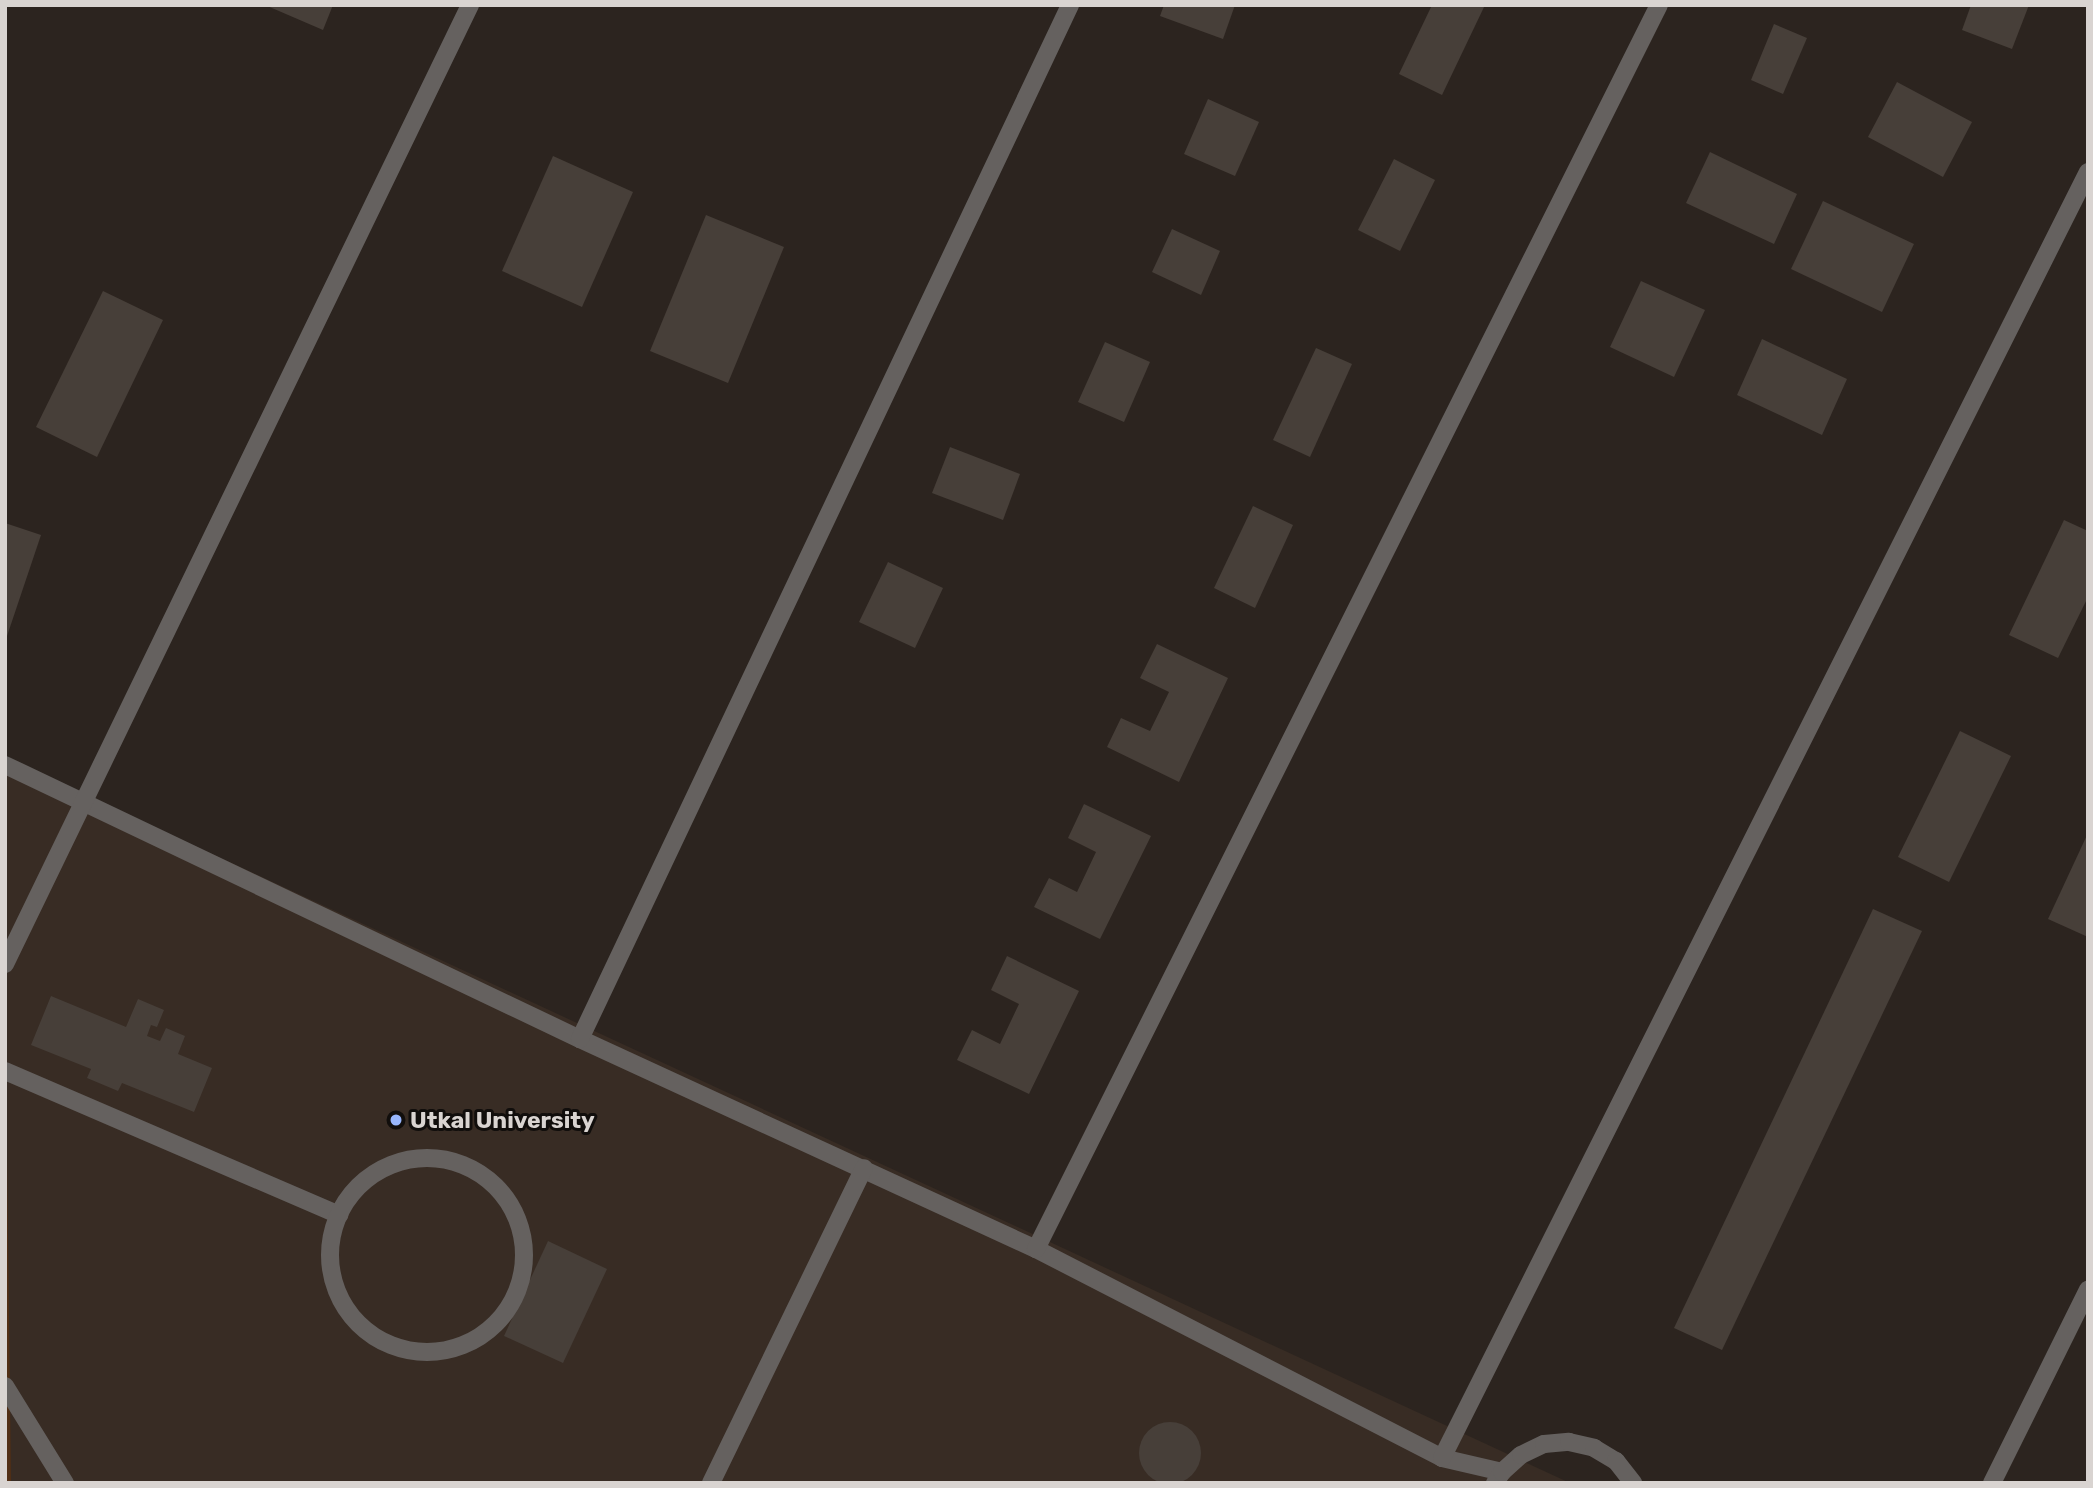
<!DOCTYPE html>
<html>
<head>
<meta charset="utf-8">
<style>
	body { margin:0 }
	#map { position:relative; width:2093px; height:1488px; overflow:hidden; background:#2c241f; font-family:Rubik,sans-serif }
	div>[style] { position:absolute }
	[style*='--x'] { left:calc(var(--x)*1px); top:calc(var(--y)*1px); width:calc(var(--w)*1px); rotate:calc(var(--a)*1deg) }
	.built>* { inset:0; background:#382c24 }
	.green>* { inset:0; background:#522f15 }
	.building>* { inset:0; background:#473f39 }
	.round { border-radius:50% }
	.minor>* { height:18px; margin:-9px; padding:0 9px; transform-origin:9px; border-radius:9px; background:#65615f }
	.minor>.ring { margin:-9px; padding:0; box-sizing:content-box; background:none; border:18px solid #65615f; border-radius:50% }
	.dots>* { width:19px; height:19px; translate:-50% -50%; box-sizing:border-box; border:4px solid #110e0c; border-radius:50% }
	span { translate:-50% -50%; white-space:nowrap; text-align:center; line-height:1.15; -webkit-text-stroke:6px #110e0c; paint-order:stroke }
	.poi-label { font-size:23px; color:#d9d4d1; font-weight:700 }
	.left { translate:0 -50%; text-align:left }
	.frame { position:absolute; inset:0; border:7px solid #d9d4d1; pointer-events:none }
</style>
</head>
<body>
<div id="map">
	<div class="built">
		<i style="clip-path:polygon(5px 758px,1570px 1483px,5px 1483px)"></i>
	</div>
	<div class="green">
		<i style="clip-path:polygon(5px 989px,11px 1482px,12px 1483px,5px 1483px)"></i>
	</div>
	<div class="building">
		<i style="clip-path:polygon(265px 5px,333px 5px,323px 30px)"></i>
		<i style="clip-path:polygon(1164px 5px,1235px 5px,1223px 39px,1160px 16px)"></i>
		<i style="clip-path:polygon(1432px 5px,1485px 5px,1442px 95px,1399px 74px)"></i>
		<i style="clip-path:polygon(1971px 5px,2029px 5px,2012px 49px,1962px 30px)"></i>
		<i style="clip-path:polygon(1774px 24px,1807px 38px,1783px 94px,1751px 80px)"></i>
		<i style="clip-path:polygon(1897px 82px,1972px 122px,1943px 177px,1868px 137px)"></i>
		<i style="clip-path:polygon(1208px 99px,1259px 122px,1235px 176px,1184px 154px)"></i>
		<i style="clip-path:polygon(1710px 152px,1797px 194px,1774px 244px,1686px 203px)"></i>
		<i style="clip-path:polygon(553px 156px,633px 192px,582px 307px,502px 271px)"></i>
		<i style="clip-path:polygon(1394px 159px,1435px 180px,1400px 251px,1358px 230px)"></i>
		<i style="clip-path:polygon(1823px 201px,1914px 244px,1882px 312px,1791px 269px)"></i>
		<i style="clip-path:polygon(706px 215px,784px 247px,728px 383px,650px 351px)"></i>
		<i style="clip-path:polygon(1172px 229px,1220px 251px,1201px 295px,1152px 272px)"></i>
		<i style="clip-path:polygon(1641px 281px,1705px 310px,1674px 377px,1610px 347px)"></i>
		<i style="clip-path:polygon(103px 291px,163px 320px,97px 457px,36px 427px)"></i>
		<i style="clip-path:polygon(1762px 339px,1847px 379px,1822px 435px,1737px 395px)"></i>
		<i style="clip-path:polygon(1105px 342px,1150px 362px,1124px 422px,1078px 402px)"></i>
		<i style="clip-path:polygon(1316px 348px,1352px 364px,1310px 457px,1273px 440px)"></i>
		<i style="clip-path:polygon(950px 447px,1020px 474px,1003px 520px,932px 493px)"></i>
		<i style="clip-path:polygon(1253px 506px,1293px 525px,1255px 608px,1214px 588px)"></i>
		<i style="clip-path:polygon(2064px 520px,2088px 531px,2088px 597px,2058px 658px,2009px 635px)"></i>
		<i style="clip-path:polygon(5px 523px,41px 535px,6px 639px,5px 639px)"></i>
		<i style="clip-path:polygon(888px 562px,943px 588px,915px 648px,859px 622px)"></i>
		<i style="clip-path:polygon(1157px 644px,1228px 678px,1179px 782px,1107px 747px,1121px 718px,1150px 731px,1169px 692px,1140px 678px)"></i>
		<i style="clip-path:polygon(1960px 731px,2011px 756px,1949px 882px,1898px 857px)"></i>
		<i style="clip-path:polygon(1084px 804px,1151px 836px,1100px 939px,1034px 907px,1049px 878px,1077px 892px,1096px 852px,1068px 838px)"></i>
		<i style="clip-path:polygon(2088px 833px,2088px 937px,2048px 919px)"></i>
		<i style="clip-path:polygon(1873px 909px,1922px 931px,1722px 1350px,1674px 1328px)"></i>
		<i style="clip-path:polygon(1007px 956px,1079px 991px,1029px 1094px,957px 1060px,972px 1030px,1000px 1044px,1019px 1004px,991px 990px)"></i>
		<i style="clip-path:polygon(51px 996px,126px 1027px,138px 999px,164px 1010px,157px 1027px,151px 1025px,147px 1036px,160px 1041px,166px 1028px,185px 1036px,178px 1054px,212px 1068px,194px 1112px,122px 1083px,118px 1091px,87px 1078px,91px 1069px,31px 1045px)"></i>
		<i style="clip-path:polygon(548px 1241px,607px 1269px,563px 1363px,504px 1336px)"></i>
		<i class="round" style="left:1139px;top:1422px;width:62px;height:62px"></i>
	</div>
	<div class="minor">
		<i style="--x:5;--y:765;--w:637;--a:25.48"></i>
		<i style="--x:580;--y:1039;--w:502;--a:24.73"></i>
		<i style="--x:1036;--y:1249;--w:457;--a:27.2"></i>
		<i style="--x:1442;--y:1458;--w:62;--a:13.1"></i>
		<i style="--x:5;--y:964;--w:1066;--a:-64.13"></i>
		<i style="--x:580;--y:1039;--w:1144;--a:-64.64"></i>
		<i style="--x:5;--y:1071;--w:364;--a:23.3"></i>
		<i class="ring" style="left:330px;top:1158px;width:176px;height:176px"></i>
		<i style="--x:1036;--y:1249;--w:1391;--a:-63.4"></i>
		<i style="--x:5;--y:1386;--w:114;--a:58.3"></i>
		<i style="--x:1442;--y:1458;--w:1439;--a:-63.33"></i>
		<i style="--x:711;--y:1483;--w:350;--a:-64.1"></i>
		<i style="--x:1495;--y:1483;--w:13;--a:-58"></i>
		<i style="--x:1502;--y:1472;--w:25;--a:-42"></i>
		<i style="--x:1521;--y:1455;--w:25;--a:-26"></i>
		<i style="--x:1544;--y:1444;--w:25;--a:-5"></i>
		<i style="--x:1569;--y:1442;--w:26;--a:13"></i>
		<i style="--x:1594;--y:1448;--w:26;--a:31"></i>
		<i style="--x:1616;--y:1461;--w:28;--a:52"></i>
		<i style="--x:1992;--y:1483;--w:216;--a:-63.6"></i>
	</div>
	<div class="dots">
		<i style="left:396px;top:1120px;background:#98b6fd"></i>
	</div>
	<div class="poi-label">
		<span class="left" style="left:410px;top:1120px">Utkal University</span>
	</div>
	<div class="frame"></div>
</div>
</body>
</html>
